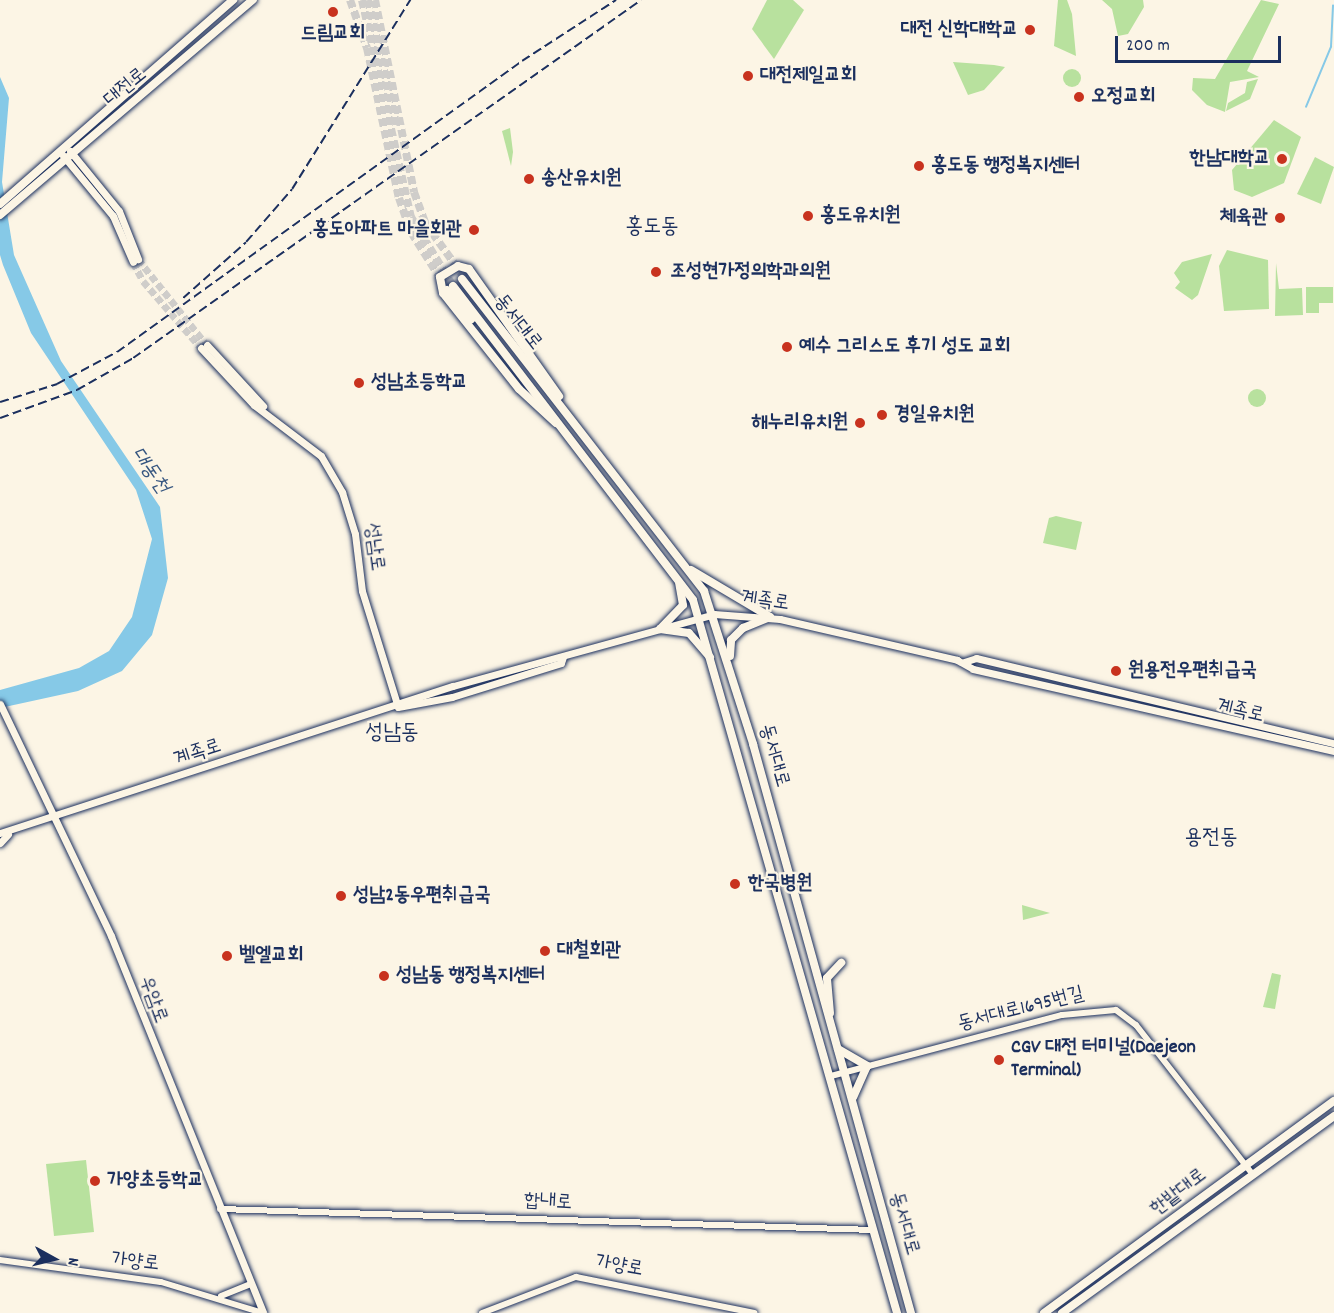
<!DOCTYPE html>
<html>
<head>
<meta charset="utf-8">
<style>
	body { margin:0 }
	#map { position:relative; width:1334px; height:1313px; overflow:hidden; background:#fcf5e5; font-family:Dekko,"Poor Story",sans-serif }
	div>[style] { position:absolute }
	[style*='--x'] { left:calc(var(--x)*1px); top:calc(var(--y)*1px); width:calc(var(--w)*1px); rotate:calc(var(--a)*1deg) }
	.green>* { inset:0; background:#b8e19e }
	.round { border-radius:50% }
	.water>* { inset:0; background:#86c9e7 }
	.stream>* { height:1.5px; margin:-0.75px; padding:0 0.75px; transform-origin:0.75px; border-radius:0.75px; background:#86c9e7 }
	.secondary-tunnel>* { height:7px; margin-top:-3.5px; transform-origin:0; background:repeating-linear-gradient(90deg,#cfcdca 0 7px,transparent 0 10.5px) }
	.primary-tunnel>* { height:8px; margin-top:-4px; transform-origin:0; background:repeating-linear-gradient(90deg,#cfcdca 0 8px,transparent 0 12px) }
	.roads { filter:drop-shadow(0 0 2px #1b2f5e) drop-shadow(0 0 2px #1b2f5e) }
	.tertiary>* { height:6px; margin:-3px; padding:0 3px; transform-origin:3px; border-radius:3px; background:#fcf5e5 }
	.secondary>* { height:7px; margin:-3.5px; padding:0 3.5px; transform-origin:3.5px; border-radius:3.5px; background:#fcf5e5 }
	.primary>* { height:8px; margin:-4px; padding:0 4px; transform-origin:4px; border-radius:4px; background:#fcf5e5 }
	.rail>* { height:1.5px; margin-top:-0.75px; transform-origin:0; background:repeating-linear-gradient(90deg,#1b2f5e 0 9px,transparent 0 13.5px) }
	.dots>* { width:16px; height:16px; translate:-50% -50%; box-sizing:border-box; border:3px solid #fcf5e5; border-radius:50% }
	span { translate:-50% -50%; white-space:nowrap; text-align:center; line-height:1.15; -webkit-text-stroke:4.5px #fcf5e5; paint-order:stroke }
	.poi-label { font-size:20px; color:#1b2f5e; font-weight:700 }
	.right { translate:-100% -50%; text-align:right }
	.left { translate:0 -50%; text-align:left }
	.street-label { font-size:20px; color:#1b2f5e }
	.water-label { font-size:21px; color:#365680; font-style:italic }
	.quarter-label { font-size:22px; color:#1b2f5e }
	.north { position:absolute; left:24px; top:1229px; width:60px; height:60px; -webkit-text-stroke:4px #fcf5e5; paint-order:stroke; rotate:98deg; font-size:16px; font-weight:700; line-height:24px; text-align:center; color:#1b2f5e }
	.north::after { content:''; display:block; margin:auto; width:21px; height:27px; background:#1b2f5e; clip-path:polygon(50% 0,100% 100%,50% 72%,0 100%) }
	.scale { position:absolute; left:1115px; top:36px; width:166px; height:27px; box-sizing:border-box; border:3px solid #1b2f5e; border-top:0; padding-left:8px; font-size:18px; line-height:21px; white-space:nowrap; color:#1b2f5e; -webkit-text-stroke:4px #fcf5e5; paint-order:stroke }
</style>
</head>
<body>
<div id="map">
	<div class="green">
		<i style="clip-path:polygon(767px 0,793px 0,804px 10px,774px 59px,752px 29px)"></i>
		<i style="clip-path:polygon(1058px 0,1067px 0,1072px 14px,1076px 56px,1054px 46px)"></i>
		<i style="clip-path:polygon(1102px 0,1143px 0,1144px 7px,1128px 34px,1118px 36px,1112px 9px)"></i>
		<i style="clip-path:polygon(1261px 0,1279px 4px,1247px 71px,1259px 77px,1230px 82px,1225px 112px,1207px 105px,1192px 90px,1193px 78px,1215px 79px)"></i>
		<i style="clip-path:polygon(953px 62px,994px 65px,1005px 67px,984px 90px,968px 95px)"></i>
		<i class="round" style="left:1063px;top:69px;width:18px;height:18px"></i>
		<i style="clip-path:polygon(1258px 79px,1250px 99px,1226px 111px,1228px 103px,1245px 93px,1247px 82px)"></i>
		<i style="clip-path:polygon(1274px 120px,1301px 137px,1284px 183px,1252px 197px,1234px 190px,1232px 170px)"></i>
		<i style="clip-path:polygon(510px 128px,513px 152px,511px 166px,502px 131px)"></i>
		<i style="clip-path:polygon(1315px 157px,1334px 167px,1321px 204px,1297px 194px)"></i>
		<i style="clip-path:polygon(1227px 250px,1268px 260px,1269px 309px,1224px 311px,1219px 266px)"></i>
		<i style="clip-path:polygon(1212px 254px,1198px 295px,1192px 300px,1175px 288px,1180px 282px,1174px 273px,1182px 262px)"></i>
		<i style="clip-path:polygon(1276px 263px,1279px 289px,1302px 288px,1303px 315px,1275px 316px)"></i>
		<i style="clip-path:polygon(1306px 287px,1333px 287px,1333px 303px,1319px 303px,1319px 313px,1306px 313px)"></i>
		<i class="round" style="left:1248px;top:389px;width:18px;height:18px"></i>
		<i style="clip-path:polygon(1056px 516px,1082px 522px,1076px 550px,1043px 543px,1049px 518px)"></i>
		<i style="clip-path:polygon(1022px 905px,1050px 913px,1023px 920px)"></i>
		<i style="clip-path:polygon(1272px 973px,1281px 975px,1275px 1009px,1263px 1007px)"></i>
		<i style="clip-path:polygon(86px 1160px,94px 1232px,54px 1236px,46px 1164px)"></i>
	</div>
	<div class="water">
		<i style="clip-path:polygon(0 77px,9px 98px,2px 182px,14px 255px,61px 361px,160px 507px,168px 578px,152px 635px,122px 671px,78px 691px,0 708px,0 690px,79px 668px,109px 651px,132px 617px,152px 539px,136px 490px,31px 333px,3px 265px,0 255px)"></i>
	</div>
	<div class="stream">
		<i style="--x:1306;--y:107;--w:65;--a:-67.4"></i>
		<i style="--x:1331;--y:47;--w:41;--a:-87.2"></i>
	</div>
	<div class="secondary-tunnel">
		<i style="--x:138;--y:259;--w:110;--a:51.3"></i>
		<i style="--x:133;--y:262;--w:21;--a:62"></i>
		<i style="--x:143;--y:281;--w:89;--a:49.1"></i>
	</div>
	<div class="primary-tunnel">
		<i style="--x:350;--y:0;--w:51;--a:70.5"></i>
		<i style="--x:367;--y:48;--w:153;--a:78"></i>
		<i style="--x:399;--y:198;--w:36;--a:71"></i>
		<i style="--x:411;--y:232;--w:58;--a:57.7"></i>
		<i style="--x:362;--y:0;--w:222;--a:77.3"></i>
		<i style="--x:411;--y:217;--w:81;--a:58.7"></i>
		<i style="--x:368;--y:0;--w:131;--a:77.2"></i>
		<i style="--x:375;--y:0;--w:196;--a:78.5"></i>
		<i style="--x:414;--y:192;--w:33;--a:70"></i>
		<i style="--x:425;--y:223;--w:72;--a:54.1"></i>
	</div>
	<div class="roads">
		<div class="tertiary">
			<i style="--x:831;--y:1076;--w:239;--a:-14.8"></i>
			<i style="--x:1062;--y:1015;--w:54;--a:-5.3"></i>
			<i style="--x:1116;--y:1010;--w:25;--a:37"></i>
			<i style="--x:1136;--y:1025;--w:190;--a:52"></i>
			<i style="--x:220;--y:1209;--w:653;--a:1.84"></i>
			<i style="--x:0;--y:1260;--w:162;--a:7.8"></i>
			<i style="--x:161;--y:1282;--w:107;--a:16.9"></i>
			<i style="--x:221;--y:1296;--w:31;--a:-22"></i>
			<i style="--x:482;--y:1313;--w:101;--a:-21"></i>
			<i style="--x:576;--y:1277;--w:182;--a:11.4"></i>
		</div>
		<div class="secondary">
			<i style="--x:70;--y:151;--w:77;--a:50.8"></i>
			<i style="--x:119;--y:211;--w:52;--a:68.4"></i>
			<i style="--x:61;--y:153;--w:82;--a:50.5"></i>
			<i style="--x:113;--y:216;--w:50;--a:66.5"></i>
			<i style="--x:207;--y:345;--w:83;--a:47.4"></i>
			<i style="--x:201;--y:348;--w:78;--a:47.1"></i>
			<i style="--x:254;--y:405;--w:84;--a:37.3"></i>
			<i style="--x:321;--y:456;--w:42;--a:59.7"></i>
			<i style="--x:342;--y:492;--w:44;--a:72.8"></i>
			<i style="--x:355;--y:534;--w:57;--a:83"></i>
			<i style="--x:362;--y:591;--w:121;--a:72.8"></i>
			<i style="--x:964;--y:662;--w:13;--a:-18"></i>
			<i style="--x:976;--y:658;--w:368;--a:13.4"></i>
			<i style="--x:0;--y:704;--w:257;--a:64.4"></i>
			<i style="--x:111;--y:936;--w:406;--a:68"></i>
			<i style="--x:398;--y:707;--w:55;--a:-10.5"></i>
			<i style="--x:452;--y:697;--w:114;--a:-17.3"></i>
			<i style="--x:561;--y:663;--w:6;--a:-72"></i>
			<i style="--x:0;--y:833;--w:476;--a:-18"></i>
			<i style="--x:453;--y:686;--w:271;--a:-15.4"></i>
			<i style="--x:714;--y:614;--w:66;--a:4.3"></i>
			<i style="--x:780;--y:619;--w:182;--a:13"></i>
			<i style="--x:957;--y:660;--w:18;--a:29"></i>
			<i style="--x:973;--y:669;--w:370;--a:12.8"></i>
			<i style="--x:0;--y:843;--w:12;--a:-48"></i>
		</div>
		<div class="primary">
			<i style="--x:0;--y:204;--w:310;--a:-41.2"></i>
			<i style="--x:0;--y:215;--w:332;--a:-40.4"></i>
			<i style="--x:462;--y:279;--w:395;--a:52.2"></i>
			<i style="--x:704;--y:591;--w:161;--a:72.2"></i>
			<i style="--x:753;--y:744;--w:591;--a:74.48"></i>
			<i style="--x:453;--y:286;--w:395;--a:52.6"></i>
			<i style="--x:693;--y:600;--w:742;--a:74.03"></i>
			<i style="--x:447;--y:290;--w:38;--a:50"></i>
			<i style="--x:556;--y:423;--w:50;--a:-137.4"></i>
			<i style="--x:519;--y:389;--w:122;--a:-128.4"></i>
			<i style="--x:443;--y:293;--w:16;--a:-101"></i>
			<i style="--x:440;--y:277;--w:21;--a:-31"></i>
			<i style="--x:458;--y:266;--w:11;--a:15"></i>
			<i style="--x:469;--y:269;--w:156;--a:54.7"></i>
			<i style="--x:691;--y:570;--w:92;--a:30.7"></i>
			<i style="--x:660;--y:629;--w:29;--a:8"></i>
			<i style="--x:689;--y:633;--w:32;--a:49"></i>
			<i style="--x:660;--y:629;--w:33;--a:-46"></i>
			<i style="--x:683;--y:605;--w:22;--a:-100"></i>
			<i style="--x:730;--y:656;--w:16;--a:-86"></i>
			<i style="--x:731;--y:640;--w:17;--a:-45"></i>
			<i style="--x:743;--y:628;--w:29;--a:-22"></i>
			<i style="--x:830;--y:1013;--w:35;--a:-95"></i>
			<i style="--x:827;--y:978;--w:21;--a:-47"></i>
			<i style="--x:838;--y:1049;--w:34;--a:30"></i>
			<i style="--x:867;--y:1066;--w:34;--a:114"></i>
			<i style="--x:1044;--y:1313;--w:359;--a:-36.2"></i>
			<i style="--x:1062;--y:1313;--w:336;--a:-35.9"></i>
		</div>
	</div>
	<div class="rail">
		<i style="--x:183;--y:298;--w:84;--a:-41.6"></i>
		<i style="--x:246;--y:242;--w:70;--a:-49"></i>
		<i style="--x:292;--y:189;--w:223;--a:-58"></i>
		<i style="--x:0;--y:402;--w:60;--a:-17.5"></i>
		<i style="--x:57;--y:384;--w:68;--a:-28.1"></i>
		<i style="--x:117;--y:352;--w:499;--a:-35.7"></i>
		<i style="--x:522;--y:61;--w:112;--a:-33"></i>
		<i style="--x:0;--y:418;--w:82;--a:-20"></i>
		<i style="--x:77;--y:390;--w:64;--a:-29.7"></i>
		<i style="--x:133;--y:358;--w:621;--a:-35.17"></i>
	</div>
	<div class="dots">
		<i style="left:333px;top:12px;background:#c8321e"></i>
		<i style="left:1030px;top:30px;background:#c8321e"></i>
		<i style="left:748px;top:76px;background:#c8321e"></i>
		<i style="left:1079px;top:97px;background:#c8321e"></i>
		<i style="left:1282px;top:159px;background:#c8321e"></i>
		<i style="left:919px;top:166px;background:#c8321e"></i>
		<i style="left:529px;top:179px;background:#c8321e"></i>
		<i style="left:808px;top:216px;background:#c8321e"></i>
		<i style="left:1280px;top:218px;background:#c8321e"></i>
		<i style="left:474px;top:230px;background:#c8321e"></i>
		<i style="left:656px;top:272px;background:#c8321e"></i>
		<i style="left:787px;top:347px;background:#c8321e"></i>
		<i style="left:359px;top:383px;background:#c8321e"></i>
		<i style="left:882px;top:415px;background:#c8321e"></i>
		<i style="left:860px;top:423px;background:#c8321e"></i>
		<i style="left:1116px;top:671px;background:#c8321e"></i>
		<i style="left:735px;top:884px;background:#c8321e"></i>
		<i style="left:341px;top:896px;background:#c8321e"></i>
		<i style="left:545px;top:951px;background:#c8321e"></i>
		<i style="left:227px;top:956px;background:#c8321e"></i>
		<i style="left:384px;top:976px;background:#c8321e"></i>
		<i style="left:999px;top:1060px;background:#c8321e"></i>
		<i style="left:95px;top:1181px;background:#c8321e"></i>
	</div>
	<div class="poi-label">
		<span class="right" style="left:1018px;top:30px">대전 신학대학교</span>
		<span style="left:333px;top:34px">드림교회</span>
		<span class="left" style="left:760px;top:76px">대전제일교회</span>
		<span class="left" style="left:1091px;top:97px">오정교회</span>
		<span class="right" style="left:1270px;top:159px">한남대학교</span>
		<span class="left" style="left:931px;top:166px">홍도동 행정복지센터</span>
		<span class="left" style="left:541px;top:179px">송산유치원</span>
		<span class="left" style="left:820px;top:216px">홍도유치원</span>
		<span class="right" style="left:1268px;top:218px">체육관</span>
		<span class="right" style="left:462px;top:230px">홍도아파트 마을회관</span>
		<span class="left" style="left:670px;top:272px">조성현가정의학과의원</span>
		<span class="left" style="left:799px;top:347px">예수 그리스도 후기 성도 교회</span>
		<span class="left" style="left:371px;top:383px">성남초등학교</span>
		<span class="left" style="left:894px;top:415px">경일유치원</span>
		<span class="right" style="left:848px;top:423px">해누리유치원</span>
		<span class="left" style="left:1128px;top:671px">원용전우편취급국</span>
		<span class="left" style="left:748px;top:884px">한국병원</span>
		<span class="left" style="left:353px;top:896px">성남2동우편취급국</span>
		<span class="left" style="left:557px;top:951px">대철회관</span>
		<span class="left" style="left:239px;top:956px">벨엘교회</span>
		<span class="left" style="left:396px;top:976px">성남동 행정복지센터</span>
		<span class="left" style="left:1011px;top:1060px">CGV 대전 터미널(Daejeon<br>Terminal)</span>
		<span class="left" style="left:107px;top:1181px">가양초등학교</span>
	</div>
	<div class="street-label">
		<span style="left:126px;top:88px;rotate:-39deg">대전로</span>
		<span style="left:517px;top:323px;rotate:52deg">동서대로</span>
		<span style="left:373px;top:547px;rotate:82deg">성남로</span>
		<span style="left:765px;top:602px;rotate:8deg">계족로</span>
		<span style="left:1240px;top:712px;rotate:13deg">계족로</span>
		<span style="left:198px;top:754px;rotate:-18deg">계족로</span>
		<span style="left:773px;top:756px;rotate:74deg">동서대로</span>
		<span style="left:152px;top:1000px;rotate:70deg">우암로</span>
		<span style="left:1021px;top:1010px;rotate:-14deg">동서대로1695번길</span>
		<span style="left:1179px;top:1193px;rotate:-37deg">한밭대로</span>
		<span style="left:548px;top:1203px;rotate:3deg">합내로</span>
		<span style="left:903px;top:1224px;rotate:74deg">동서대로</span>
		<span style="left:135px;top:1263px;rotate:6deg">가양로</span>
		<span style="left:619px;top:1267px;rotate:10deg">가양로</span>
	</div>
	<div class="water-label">
		<span style="left:149px;top:471px;rotate:55deg">대동천</span>
	</div>
	<div class="quarter-label">
		<span style="left:652px;top:228px">홍도동</span>
		<span style="left:392px;top:734px">성남동</span>
		<span style="left:1211px;top:839px">용전동</span>
	</div>
	<div class="north">N</div>
	<div class="scale">200 m</div>
</div>
</body>
</html>
